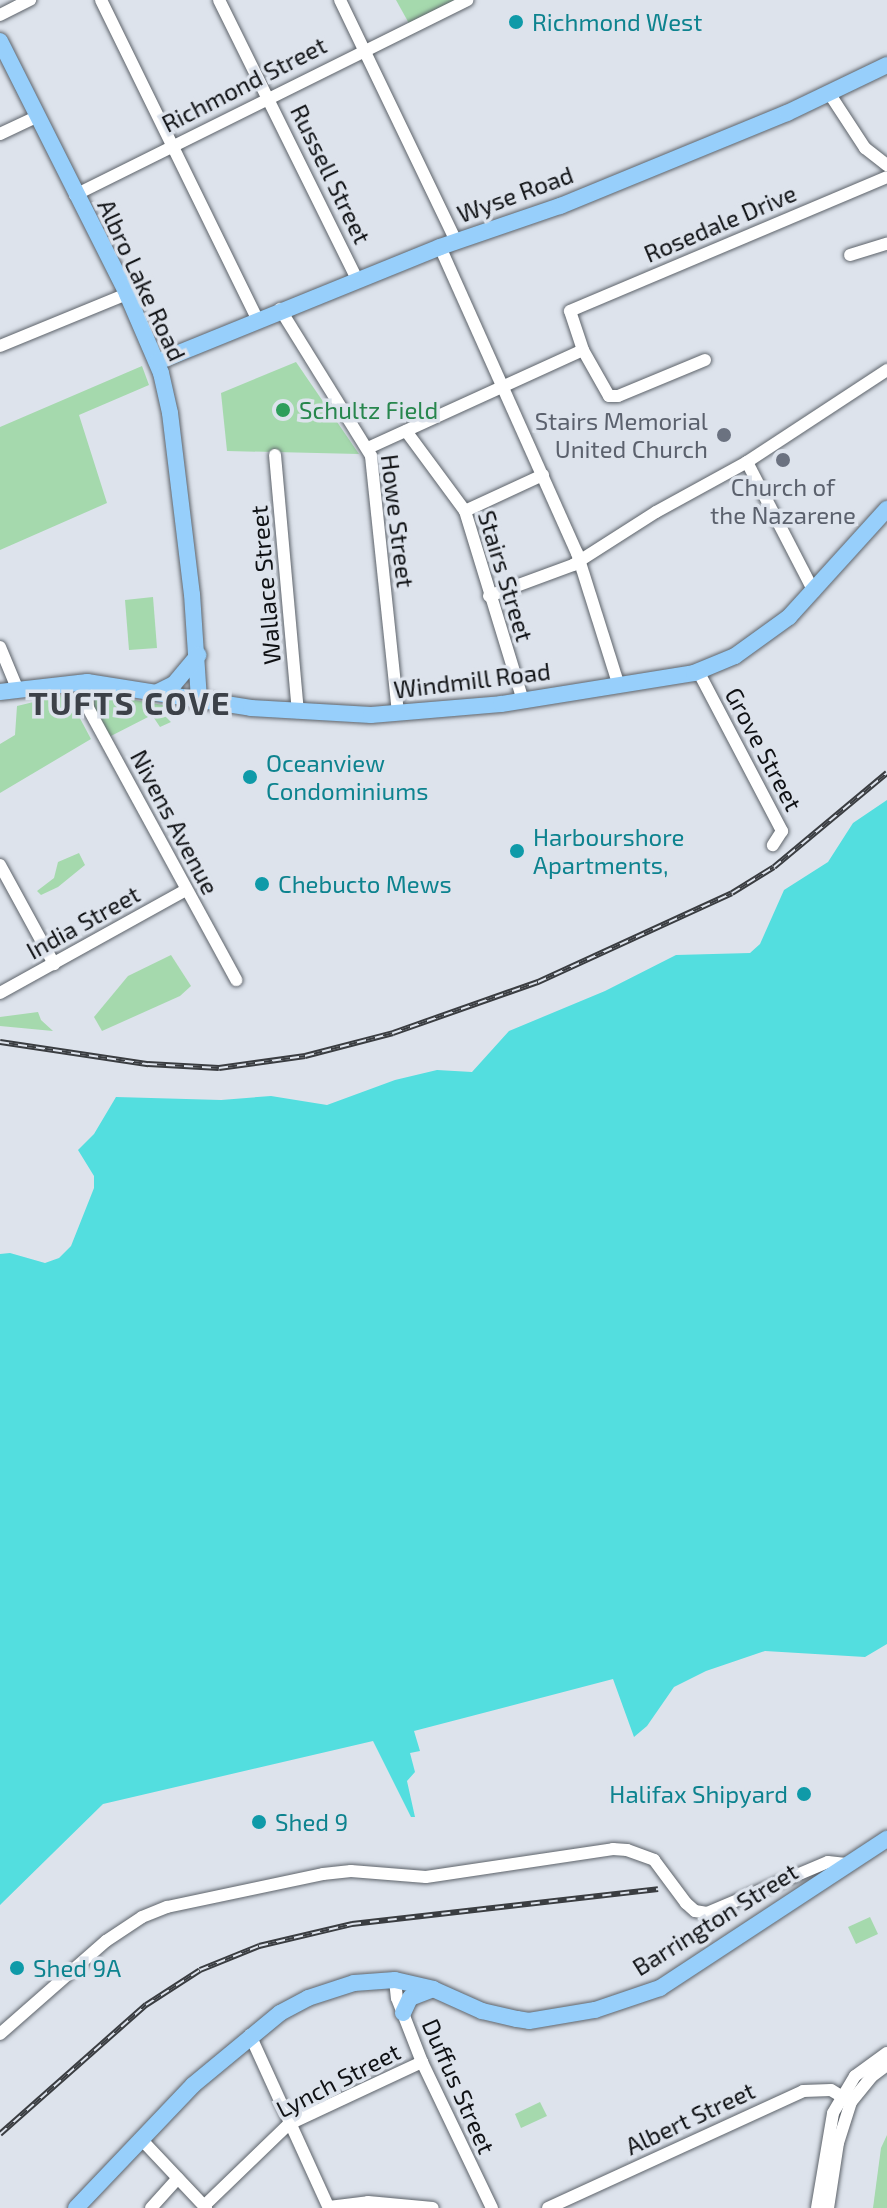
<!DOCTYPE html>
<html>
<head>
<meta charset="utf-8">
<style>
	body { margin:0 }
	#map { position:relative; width:887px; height:2208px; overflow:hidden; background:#dde3ec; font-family:"Exo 2",sans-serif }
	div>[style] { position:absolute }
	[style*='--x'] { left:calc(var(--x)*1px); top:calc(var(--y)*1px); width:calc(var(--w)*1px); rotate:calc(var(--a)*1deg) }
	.green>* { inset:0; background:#a5d9ad }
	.water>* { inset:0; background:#53dedf }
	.roads { filter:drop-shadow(0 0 2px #5d636a) drop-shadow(0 0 2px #5d636a) }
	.minor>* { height:12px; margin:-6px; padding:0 6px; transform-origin:6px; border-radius:6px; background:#fff }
	.major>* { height:16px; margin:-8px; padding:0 8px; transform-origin:8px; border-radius:8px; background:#97cffb }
	.rail>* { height:6px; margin-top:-3px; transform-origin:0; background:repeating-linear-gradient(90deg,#dde3ec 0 9px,#3a3d41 0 18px); box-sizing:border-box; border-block:2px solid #3a3d41 }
	.dots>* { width:22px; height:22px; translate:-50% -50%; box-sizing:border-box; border:4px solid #dde3ec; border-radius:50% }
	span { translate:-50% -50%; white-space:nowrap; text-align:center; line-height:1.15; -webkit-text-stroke:7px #dde3ec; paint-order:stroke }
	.culture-label { font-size:24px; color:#0d838f }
	.left { translate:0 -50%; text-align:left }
	.right { translate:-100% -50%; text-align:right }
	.street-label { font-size:24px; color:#0f1114 }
	.leisure-label { font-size:24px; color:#27864d }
	.worship-label { font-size:24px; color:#5b616d }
	.district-label { font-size:32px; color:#3c4148; font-weight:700; letter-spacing:2px }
</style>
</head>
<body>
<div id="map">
	<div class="green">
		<i style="clip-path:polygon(396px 0,464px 0,411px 27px)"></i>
		<i style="clip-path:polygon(296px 362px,359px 454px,227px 451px,221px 393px)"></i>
		<i style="clip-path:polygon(142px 366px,149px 385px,79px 415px,107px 503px,0 550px,0 427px)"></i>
		<i style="clip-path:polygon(153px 597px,157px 648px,129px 650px,125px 600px)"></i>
		<i style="clip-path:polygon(95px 693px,174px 707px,164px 715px,171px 722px,160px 727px,152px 715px,107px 738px,91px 709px,90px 696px)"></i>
		<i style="clip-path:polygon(67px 694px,91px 739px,0 793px,0 744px,15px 735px,17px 706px)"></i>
		<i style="clip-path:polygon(79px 853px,85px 865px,58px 887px,41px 895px,37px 891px,54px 878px,58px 862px)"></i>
		<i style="clip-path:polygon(171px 955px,191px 986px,180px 996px,102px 1031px,94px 1017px,128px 976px)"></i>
		<i style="clip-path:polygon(38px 1012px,41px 1020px,53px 1031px,0 1026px,0 1017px)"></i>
		<i style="clip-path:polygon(870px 1917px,878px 1934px,856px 1944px,848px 1927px)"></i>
		<i style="clip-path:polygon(540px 2102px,547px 2116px,521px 2128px,515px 2114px)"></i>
		<i style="clip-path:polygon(887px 2135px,887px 2208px,873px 2208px,881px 2148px)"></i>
	</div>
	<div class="water">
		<i style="clip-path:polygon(887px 800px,887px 1644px,865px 1657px,765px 1651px,706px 1671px,674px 1687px,647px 1726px,634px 1737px,613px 1679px,414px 1731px,420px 1751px,410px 1753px,415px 1772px,407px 1781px,415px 1817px,411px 1817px,373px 1741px,103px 1804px,0 1905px,0 1254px,10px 1253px,45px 1263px,59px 1258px,71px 1246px,94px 1188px,94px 1176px,78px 1150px,94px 1134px,116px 1097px,221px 1100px,271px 1096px,327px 1105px,395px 1080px,437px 1070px,472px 1072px,509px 1031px,605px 991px,676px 955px,750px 953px,760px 944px,784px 890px,828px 862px,853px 823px)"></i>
	</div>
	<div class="roads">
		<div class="minor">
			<i style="--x:101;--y:0;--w:355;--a:63.9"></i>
			<i style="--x:219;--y:0;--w:313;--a:63.7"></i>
			<i style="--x:340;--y:0;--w:267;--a:64.3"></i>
			<i style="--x:0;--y:15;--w:34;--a:-27"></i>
			<i style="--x:829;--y:93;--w:66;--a:56.8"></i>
			<i style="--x:865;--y:148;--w:28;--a:38"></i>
			<i style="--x:0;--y:134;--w:42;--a:-25.3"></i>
			<i style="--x:75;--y:195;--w:438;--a:-26.4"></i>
			<i style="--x:440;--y:247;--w:335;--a:65.9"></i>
			<i style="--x:577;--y:553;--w:136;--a:72.5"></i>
			<i style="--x:850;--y:255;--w:39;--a:-17"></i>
			<i style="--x:280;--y:309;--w:173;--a:58.2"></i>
			<i style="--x:371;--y:456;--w:259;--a:84"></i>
			<i style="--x:0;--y:346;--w:137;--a:-22.3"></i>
			<i style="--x:705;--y:360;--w:94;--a:157.5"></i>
			<i style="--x:618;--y:396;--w:9;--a:180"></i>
			<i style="--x:609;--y:396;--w:53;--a:-119.5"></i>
			<i style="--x:583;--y:350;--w:41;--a:-108.4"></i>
			<i style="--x:570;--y:311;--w:344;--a:-22.9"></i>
			<i style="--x:406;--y:431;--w:99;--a:53.6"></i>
			<i style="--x:465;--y:511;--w:199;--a:73"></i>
			<i style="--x:368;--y:448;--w:236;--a:-24.5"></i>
			<i style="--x:275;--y:455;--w:258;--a:84.9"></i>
			<i style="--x:747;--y:462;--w:146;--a:62.7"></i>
			<i style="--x:465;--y:511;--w:86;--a:-24.8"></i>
			<i style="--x:489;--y:596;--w:90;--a:-20.3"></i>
			<i style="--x:573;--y:565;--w:98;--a:-32.6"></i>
			<i style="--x:656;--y:512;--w:104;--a:-28.8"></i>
			<i style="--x:747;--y:462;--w:168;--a:-33.3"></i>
			<i style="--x:0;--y:647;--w:44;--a:67.5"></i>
			<i style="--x:698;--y:671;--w:181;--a:62.3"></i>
			<i style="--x:782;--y:831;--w:17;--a:123"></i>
			<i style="--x:87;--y:682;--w:26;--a:88"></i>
			<i style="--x:88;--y:708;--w:310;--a:61.4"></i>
			<i style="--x:0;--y:865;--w:113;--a:61.4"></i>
			<i style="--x:0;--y:993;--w:213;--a:-29"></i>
			<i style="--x:395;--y:1980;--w:18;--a:84"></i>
			<i style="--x:397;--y:1998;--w:69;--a:68.7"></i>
			<i style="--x:422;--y:2062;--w:162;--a:64.4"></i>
			<i style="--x:0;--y:2034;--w:141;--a:-41.3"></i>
			<i style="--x:106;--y:1941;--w:43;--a:-33.7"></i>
			<i style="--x:142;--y:1917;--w:27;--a:-22"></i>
			<i style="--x:167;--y:1907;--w:159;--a:-11.9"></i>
			<i style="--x:323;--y:1874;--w:28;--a:-6"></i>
			<i style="--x:351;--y:1871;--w:75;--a:4.6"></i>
			<i style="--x:426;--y:1877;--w:189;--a:-8.5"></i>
			<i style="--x:613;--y:1849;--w:14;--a:4"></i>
			<i style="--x:627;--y:1850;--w:29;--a:20"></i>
			<i style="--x:654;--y:1860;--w:54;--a:53.3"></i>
			<i style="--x:686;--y:1903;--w:12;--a:42"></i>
			<i style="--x:695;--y:1911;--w:12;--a:9"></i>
			<i style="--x:707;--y:1913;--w:131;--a:-22.9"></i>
			<i style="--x:828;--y:1862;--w:18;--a:6"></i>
			<i style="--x:250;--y:2035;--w:190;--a:65.5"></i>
			<i style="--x:141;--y:2139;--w:95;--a:46.7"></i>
			<i style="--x:205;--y:2205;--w:117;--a:-44"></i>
			<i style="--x:289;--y:2124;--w:147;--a:-25"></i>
			<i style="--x:329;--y:2207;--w:39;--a:-7"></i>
			<i style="--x:368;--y:2202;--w:65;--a:5.3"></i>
			<i style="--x:151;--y:2208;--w:40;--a:-48"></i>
			<i style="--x:548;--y:2208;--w:281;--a:-24.6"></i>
			<i style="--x:803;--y:2091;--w:28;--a:-2"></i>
			<i style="--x:831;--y:2090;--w:23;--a:31"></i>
			<i style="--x:817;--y:2208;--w:96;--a:-80.4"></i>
			<i style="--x:833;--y:2113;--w:43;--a:-59.3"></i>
			<i style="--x:855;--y:2076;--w:39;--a:-36"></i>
			<i style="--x:828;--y:2208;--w:66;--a:-81.3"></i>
			<i style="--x:838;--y:2143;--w:43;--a:-72.4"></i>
			<i style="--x:851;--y:2102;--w:32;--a:-51"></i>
			<i style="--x:871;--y:2077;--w:20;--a:-37"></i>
		</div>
		<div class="major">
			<i style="--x:0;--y:41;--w:283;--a:63.3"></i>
			<i style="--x:127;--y:294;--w:86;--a:66.7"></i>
			<i style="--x:161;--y:373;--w:41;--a:77.3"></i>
			<i style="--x:170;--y:413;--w:182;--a:83.1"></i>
			<i style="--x:192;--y:594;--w:105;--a:86.2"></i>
			<i style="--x:157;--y:362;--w:305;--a:-22.1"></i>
			<i style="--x:440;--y:247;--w:127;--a:-18.9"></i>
			<i style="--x:560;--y:206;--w:245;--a:-22.3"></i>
			<i style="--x:787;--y:113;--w:111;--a:-25.6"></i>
			<i style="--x:0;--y:692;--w:88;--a:-6.6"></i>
			<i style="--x:87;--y:682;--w:166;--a:9"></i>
			<i style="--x:251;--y:708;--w:120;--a:3.3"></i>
			<i style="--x:371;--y:715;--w:130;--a:-4.8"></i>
			<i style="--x:501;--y:704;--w:195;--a:-9.1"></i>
			<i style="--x:694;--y:673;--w:44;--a:-22.5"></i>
			<i style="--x:735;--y:656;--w:67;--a:-35.8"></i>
			<i style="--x:789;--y:617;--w:146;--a:-47.8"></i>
			<i style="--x:158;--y:692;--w:18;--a:-27"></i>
			<i style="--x:174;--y:684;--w:38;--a:-50"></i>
			<i style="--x:403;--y:2013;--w:17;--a:-65"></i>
			<i style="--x:410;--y:1998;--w:25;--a:-21"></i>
			<i style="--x:76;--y:2208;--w:170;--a:-46.4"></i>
			<i style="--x:193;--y:2085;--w:113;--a:-39.6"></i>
			<i style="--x:280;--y:2013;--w:32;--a:-28"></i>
			<i style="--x:308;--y:1998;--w:48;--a:-18.1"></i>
			<i style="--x:354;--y:1983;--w:41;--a:-4.2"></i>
			<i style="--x:395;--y:1980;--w:39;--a:13"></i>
			<i style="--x:433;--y:1989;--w:54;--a:24.2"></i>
			<i style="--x:482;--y:2011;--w:36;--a:13"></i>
			<i style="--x:517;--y:2019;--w:12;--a:9"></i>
			<i style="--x:529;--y:2021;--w:67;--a:-9.5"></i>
			<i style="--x:595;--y:2010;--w:69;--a:-18.7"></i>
			<i style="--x:660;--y:1988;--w:272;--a:-33.3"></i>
		</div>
	</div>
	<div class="rail">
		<i style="--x:0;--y:1042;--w:150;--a:8.5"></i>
		<i style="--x:148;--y:1064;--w:71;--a:3.2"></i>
		<i style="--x:219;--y:1068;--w:87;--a:-7.9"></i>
		<i style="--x:305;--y:1056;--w:91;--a:-14.6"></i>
		<i style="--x:393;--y:1033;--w:154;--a:-19.4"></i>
		<i style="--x:538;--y:982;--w:213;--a:-24.6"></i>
		<i style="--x:732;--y:893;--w:49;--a:-31.8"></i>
		<i style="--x:774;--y:867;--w:147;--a:-39.8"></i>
		<i style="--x:0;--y:2134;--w:195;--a:-41.5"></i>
		<i style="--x:146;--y:2005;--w:64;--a:-32.9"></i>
		<i style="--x:200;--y:1970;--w:64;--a:-22.1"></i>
		<i style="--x:259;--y:1946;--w:96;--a:-13.3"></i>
		<i style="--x:352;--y:1924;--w:308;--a:-6.5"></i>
	</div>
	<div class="dots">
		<i style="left:516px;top:22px;background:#0f9aa8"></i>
		<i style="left:283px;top:410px;background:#2e9e5b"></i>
		<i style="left:724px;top:435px;background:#6b7280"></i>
		<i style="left:783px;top:460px;background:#6b7280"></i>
		<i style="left:250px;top:777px;background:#0f9aa8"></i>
		<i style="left:517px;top:851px;background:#0f9aa8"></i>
		<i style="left:262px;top:884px;background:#0f9aa8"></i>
		<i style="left:804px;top:1794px;background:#0f9aa8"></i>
		<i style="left:259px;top:1822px;background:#0f9aa8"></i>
		<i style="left:17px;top:1968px;background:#0f9aa8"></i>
	</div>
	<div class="culture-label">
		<span class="left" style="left:532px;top:22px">Richmond West</span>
		<span class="left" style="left:266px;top:777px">Oceanview<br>Condominiums</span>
		<span class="left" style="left:533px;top:851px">Harbourshore<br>Apartments,</span>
		<span class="left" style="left:278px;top:884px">Chebucto Mews</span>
		<span class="right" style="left:788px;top:1794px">Halifax Shipyard</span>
		<span class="left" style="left:275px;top:1822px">Shed 9</span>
		<span class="left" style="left:33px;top:1968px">Shed 9A</span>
	</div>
	<div class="street-label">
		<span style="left:244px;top:84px;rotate:-27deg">Richmond Street</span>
		<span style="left:331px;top:174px;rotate:64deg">Russell Street</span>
		<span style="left:515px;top:194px;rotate:-20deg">Wyse Road</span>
		<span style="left:720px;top:223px;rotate:-23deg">Rosedale Drive</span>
		<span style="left:142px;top:280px;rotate:65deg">Albro Lake Road</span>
		<span style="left:398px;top:521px;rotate:83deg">Howe Street</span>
		<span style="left:506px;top:576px;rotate:73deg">Stairs Street</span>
		<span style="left:265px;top:585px;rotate:-95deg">Wallace Street</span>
		<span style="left:472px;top:680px;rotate:-7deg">Windmill Road</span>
		<span style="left:764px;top:749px;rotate:62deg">Grove Street</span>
		<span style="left:175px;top:822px;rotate:62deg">Nivens Avenue</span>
		<span style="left:83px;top:922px;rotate:-29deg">India Street</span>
		<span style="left:715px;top:1919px;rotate:-32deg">Barrington Street</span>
		<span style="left:338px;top:2080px;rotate:-27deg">Lynch Street</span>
		<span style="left:459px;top:2086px;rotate:66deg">Duffus Street</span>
		<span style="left:690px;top:2118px;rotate:-25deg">Albert Street</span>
	</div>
	<div class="leisure-label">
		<span class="left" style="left:299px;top:410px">Schultz Field</span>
	</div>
	<div class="worship-label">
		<span class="right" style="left:708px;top:435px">Stairs Memorial<br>United Church</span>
		<span style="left:783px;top:501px">Church of<br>the Nazarene</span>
	</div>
	<div class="district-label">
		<span style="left:130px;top:702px">TUFTS COVE</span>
	</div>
</div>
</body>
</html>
